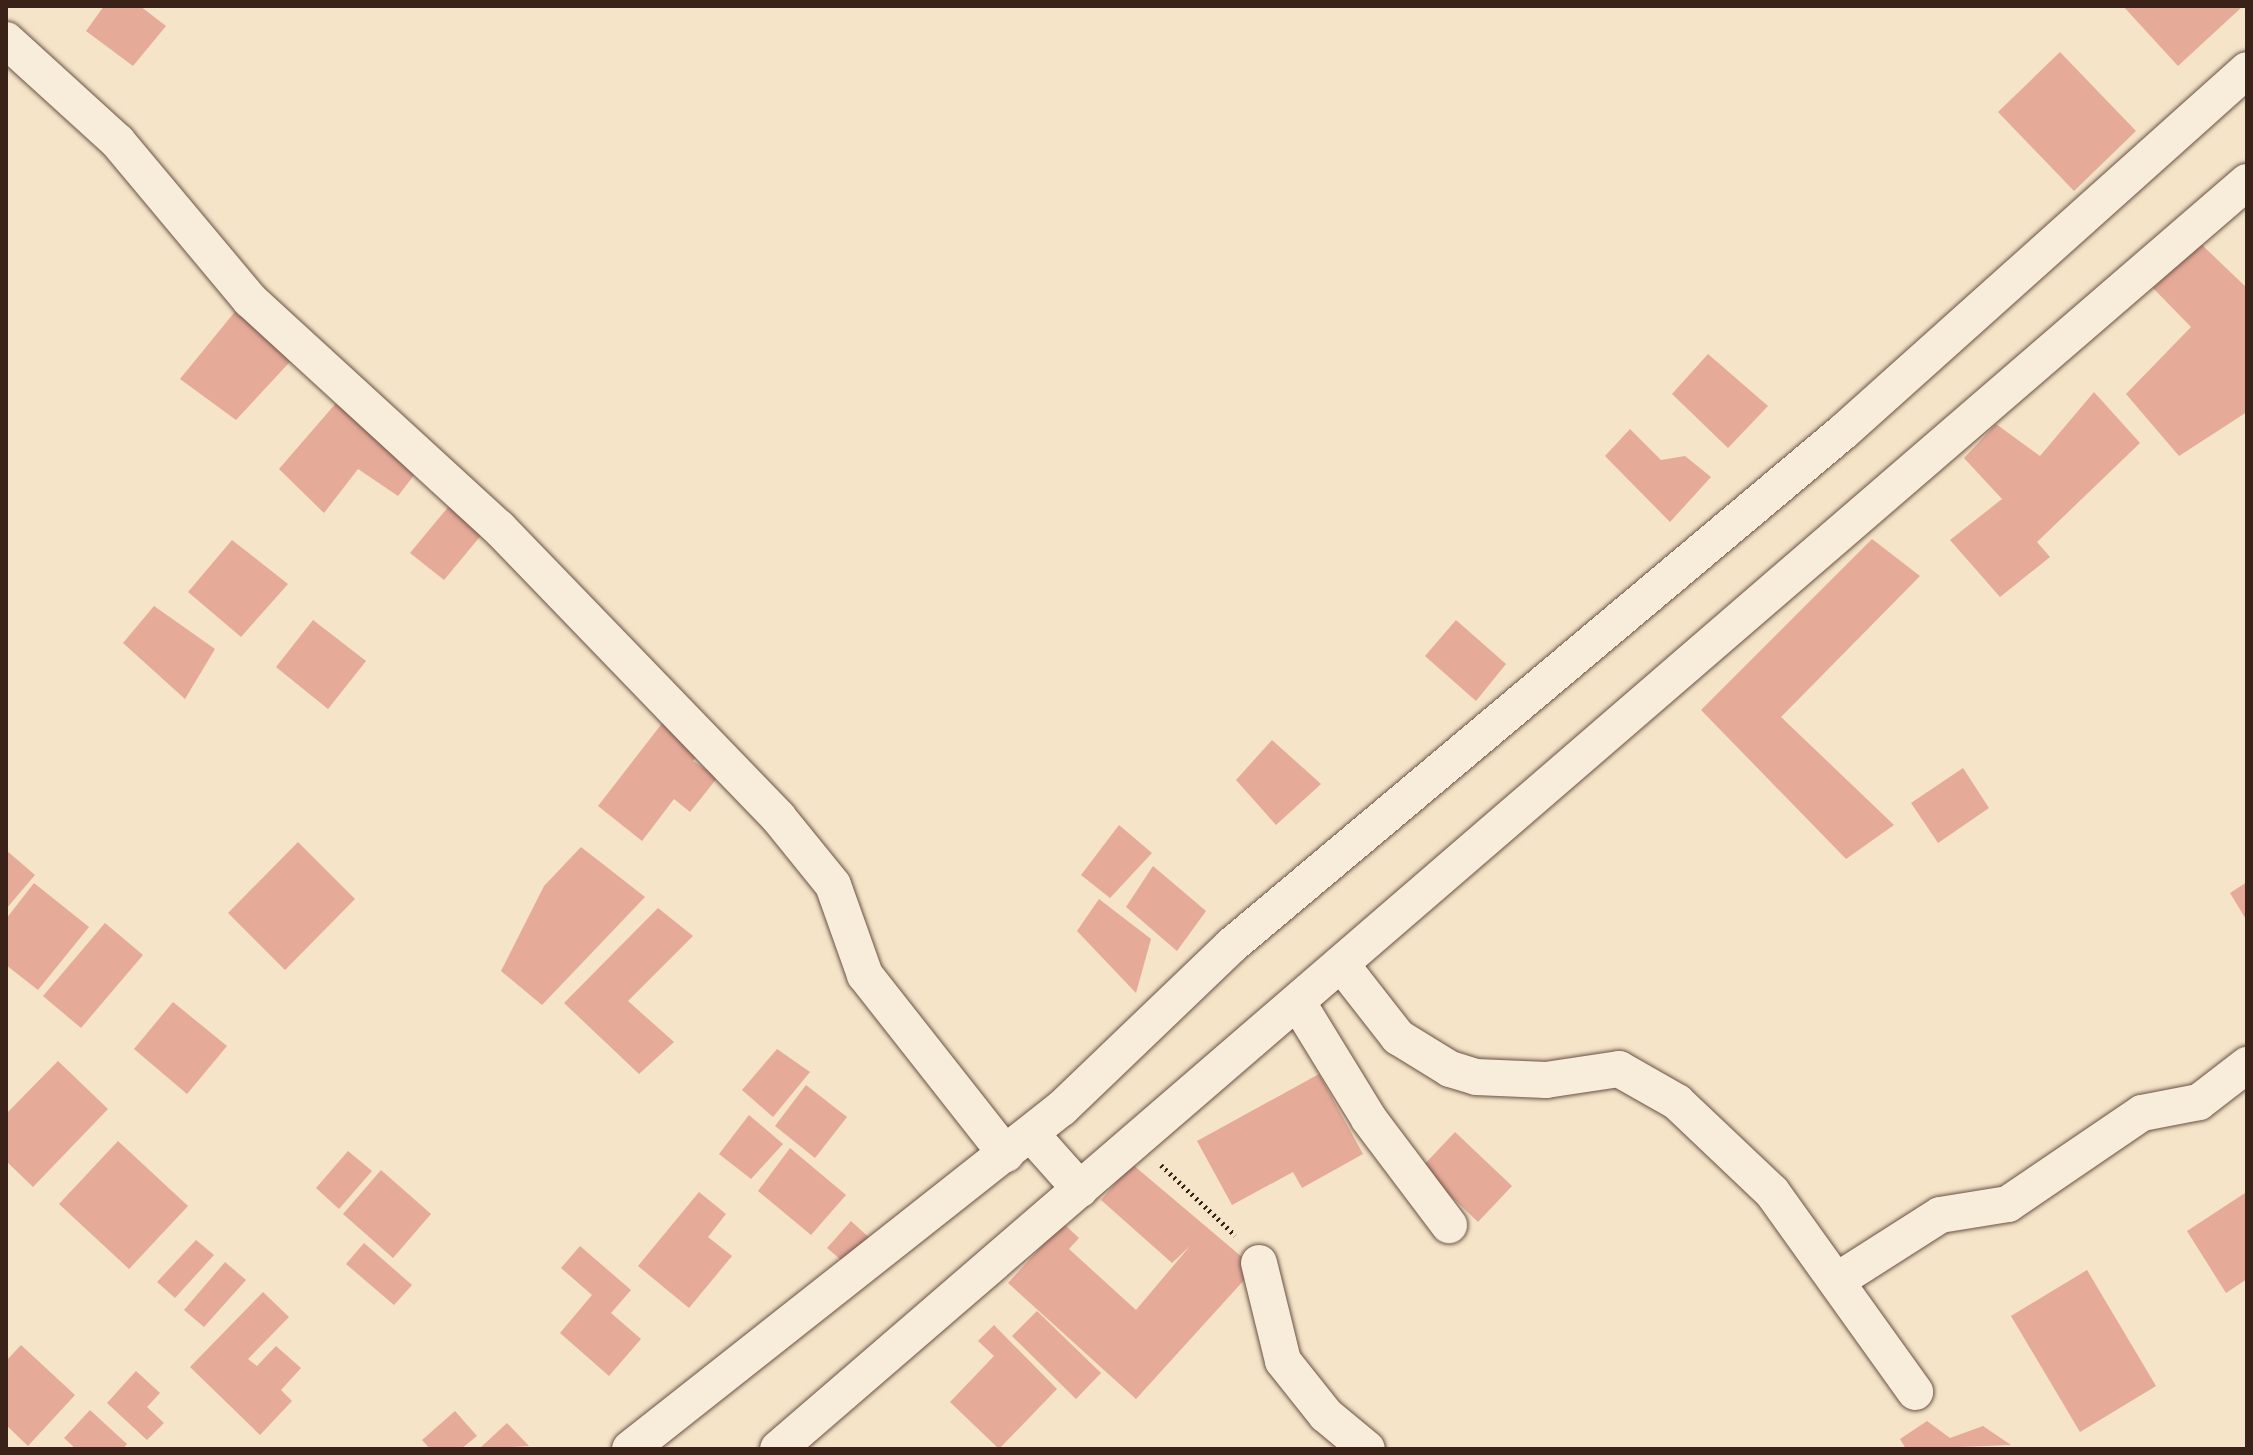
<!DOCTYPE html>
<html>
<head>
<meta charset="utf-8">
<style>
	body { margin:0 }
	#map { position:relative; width:2253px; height:1455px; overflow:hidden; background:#f5e4c8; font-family:"IM FELL French Canon",serif }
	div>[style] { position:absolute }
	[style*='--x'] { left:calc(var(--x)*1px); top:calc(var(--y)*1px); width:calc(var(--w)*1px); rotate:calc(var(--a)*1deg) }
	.building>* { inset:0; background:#e6aa99 }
	.path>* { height:5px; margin-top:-2.5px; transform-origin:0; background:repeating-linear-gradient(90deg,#3b2219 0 2px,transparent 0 6px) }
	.roads { filter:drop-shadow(0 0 2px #6a5245) drop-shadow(0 0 2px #6a5245) }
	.street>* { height:36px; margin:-18px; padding:0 18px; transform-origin:18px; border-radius:18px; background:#f8eddb }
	span { translate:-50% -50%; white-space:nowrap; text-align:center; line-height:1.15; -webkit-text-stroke:6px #f8eddb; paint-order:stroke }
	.frame { position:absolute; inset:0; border:8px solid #3b2219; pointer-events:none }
</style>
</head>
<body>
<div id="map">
	<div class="building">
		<i style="clip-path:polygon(104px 6px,140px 6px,166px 26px,133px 66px,86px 31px)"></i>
		<i style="clip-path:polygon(2123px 6px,2243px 6px,2178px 66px)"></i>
		<i style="clip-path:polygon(2060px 52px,2136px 131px,2074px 191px,1998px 112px)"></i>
		<i style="clip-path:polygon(2201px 244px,2247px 288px,2247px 412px,2179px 456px,2126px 394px,2191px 327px,2153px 288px)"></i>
		<i style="clip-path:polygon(242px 303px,300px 351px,236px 420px,180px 379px)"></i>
		<i style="clip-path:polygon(1708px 354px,1768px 406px,1728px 448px,1672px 394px)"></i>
		<i style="clip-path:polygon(2094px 392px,2140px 443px,2037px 542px,2050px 557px,2000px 597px,1950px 540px,2002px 499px,1964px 458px,1996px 424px,2040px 456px)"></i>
		<i style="clip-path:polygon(343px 395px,418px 470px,398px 496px,358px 469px,324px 513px,279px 469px)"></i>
		<i style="clip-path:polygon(1630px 429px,1661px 460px,1685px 456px,1711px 477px,1670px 522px,1605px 456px)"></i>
		<i style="clip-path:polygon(449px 506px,483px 533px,444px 580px,410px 553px)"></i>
		<i style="clip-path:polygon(1872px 539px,1920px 576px,1781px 717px,1894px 825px,1846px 859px,1701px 710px)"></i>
		<i style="clip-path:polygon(232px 540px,288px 584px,241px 637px,188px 592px)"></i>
		<i style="clip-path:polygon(154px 606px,215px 649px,185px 699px,123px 643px)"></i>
		<i style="clip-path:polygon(313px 620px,366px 661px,328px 709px,276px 667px)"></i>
		<i style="clip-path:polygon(1456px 620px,1506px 664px,1476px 701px,1425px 656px)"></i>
		<i style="clip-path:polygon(667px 717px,705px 746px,693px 761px,718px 777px,690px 812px,674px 799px,642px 841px,598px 806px)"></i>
		<i style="clip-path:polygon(1272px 740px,1321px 784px,1276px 825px,1236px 780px)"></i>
		<i style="clip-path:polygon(1963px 768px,1989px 808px,1938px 843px,1911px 803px)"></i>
		<i style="clip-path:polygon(1119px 825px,1152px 853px,1110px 898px,1081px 875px)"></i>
		<i style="clip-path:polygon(298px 842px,355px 899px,285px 970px,228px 913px)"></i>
		<i style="clip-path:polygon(581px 847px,645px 897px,542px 1005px,501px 971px,544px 886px)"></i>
		<i style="clip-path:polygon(6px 850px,35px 875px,6px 909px)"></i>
		<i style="clip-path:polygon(1153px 866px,1206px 911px,1177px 951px,1126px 907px)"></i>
		<i style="clip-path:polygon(2247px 882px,2247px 921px,2230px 893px)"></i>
		<i style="clip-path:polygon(34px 883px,89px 927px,38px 990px,6px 965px,6px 919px)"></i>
		<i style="clip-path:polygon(1099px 899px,1151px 939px,1136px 993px,1077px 931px)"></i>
		<i style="clip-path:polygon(658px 908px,693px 936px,628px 1001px,674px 1042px,639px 1074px,564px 1003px)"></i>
		<i style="clip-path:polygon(105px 923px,143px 955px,81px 1028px,43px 996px)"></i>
		<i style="clip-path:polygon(173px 1002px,227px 1046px,187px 1094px,134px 1049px)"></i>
		<i style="clip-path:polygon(777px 1049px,810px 1072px,773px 1117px,742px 1090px)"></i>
		<i style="clip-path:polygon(58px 1061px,108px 1109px,33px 1187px,6px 1161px,6px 1114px)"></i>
		<i style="clip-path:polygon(1319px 1074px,1363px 1154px,1302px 1188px,1293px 1172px,1232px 1205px,1197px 1141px)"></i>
		<i style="clip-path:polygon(806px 1085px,847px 1117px,815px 1158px,775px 1126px)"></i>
		<i style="clip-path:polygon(749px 1115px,783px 1144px,751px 1179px,719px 1154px)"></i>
		<i style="clip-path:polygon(1455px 1132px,1512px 1186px,1478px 1222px,1421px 1168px)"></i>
		<i style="clip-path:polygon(118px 1141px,188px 1206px,129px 1269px,59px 1204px)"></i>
		<i style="clip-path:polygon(790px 1148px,846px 1195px,811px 1235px,758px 1191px)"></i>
		<i style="clip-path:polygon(348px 1151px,372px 1171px,339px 1209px,316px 1188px)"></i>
		<i style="clip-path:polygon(1132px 1164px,1255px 1268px,1136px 1399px,1008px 1283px,1063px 1223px,1079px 1238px,1069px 1249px,1136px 1310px,1190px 1246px,1172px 1263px,1101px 1200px)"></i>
		<i style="clip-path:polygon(381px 1170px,431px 1214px,393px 1258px,343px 1214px)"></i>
		<i style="clip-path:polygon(699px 1192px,726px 1214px,708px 1237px,732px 1256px,689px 1308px,638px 1266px)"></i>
		<i style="clip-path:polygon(2245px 1193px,2247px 1279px,2226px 1293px,2187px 1231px)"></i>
		<i style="clip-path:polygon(851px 1221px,874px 1242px,854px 1271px,827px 1248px)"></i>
		<i style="clip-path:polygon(196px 1240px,214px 1255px,175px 1298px,157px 1282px)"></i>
		<i style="clip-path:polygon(364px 1243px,412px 1285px,394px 1305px,346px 1264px)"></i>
		<i style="clip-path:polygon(580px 1246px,631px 1290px,611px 1313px,641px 1339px,609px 1376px,560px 1333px,592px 1295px,561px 1268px)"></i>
		<i style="clip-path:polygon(225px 1262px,246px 1280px,204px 1327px,184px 1310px)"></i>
		<i style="clip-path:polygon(2087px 1270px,2156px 1386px,2080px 1432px,2011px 1316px)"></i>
		<i style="clip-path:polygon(263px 1292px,289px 1317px,248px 1359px,257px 1366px,276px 1346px,301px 1368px,281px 1390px,292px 1401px,260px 1435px,190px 1367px)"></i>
		<i style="clip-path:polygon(1037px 1311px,1101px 1373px,1076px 1399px,1012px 1336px)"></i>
		<i style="clip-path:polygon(994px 1325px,1057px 1389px,999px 1449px,950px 1402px,994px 1356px,978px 1341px)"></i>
		<i style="clip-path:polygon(21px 1345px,75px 1395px,28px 1446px,6px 1425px,6px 1361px)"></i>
		<i style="clip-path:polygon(136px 1371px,160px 1393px,147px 1407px,164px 1423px,147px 1440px,107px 1403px)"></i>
		<i style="clip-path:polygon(90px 1410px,127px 1444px,123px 1449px,76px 1449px,64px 1438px)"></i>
		<i style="clip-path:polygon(455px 1411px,477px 1436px,461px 1449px,430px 1449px,422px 1440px)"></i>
		<i style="clip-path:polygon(1927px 1421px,1950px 1438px,1983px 1426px,2011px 1445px,1906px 1449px,1900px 1439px)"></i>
		<i style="clip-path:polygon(507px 1423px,529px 1446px,479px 1449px)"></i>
	</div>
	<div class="path">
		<i style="--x:1161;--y:1165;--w:102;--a:43.4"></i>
	</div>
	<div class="roads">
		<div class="street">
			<i style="--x:6;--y:40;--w:151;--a:42.3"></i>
			<i style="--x:118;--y:142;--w:206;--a:50.1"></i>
			<i style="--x:250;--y:300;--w:338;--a:42.5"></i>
			<i style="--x:499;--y:528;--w:402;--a:46"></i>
			<i style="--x:778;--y:817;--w:87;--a:51"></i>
			<i style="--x:833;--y:885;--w:96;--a:70.4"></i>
			<i style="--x:865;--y:975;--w:228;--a:51.8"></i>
			<i style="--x:1341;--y:964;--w:93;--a:52"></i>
			<i style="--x:1398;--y:1037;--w:61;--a:31.6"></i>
			<i style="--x:1450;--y:1069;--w:27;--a:17"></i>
			<i style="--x:1476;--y:1077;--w:70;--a:2.5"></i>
			<i style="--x:1546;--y:1080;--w:74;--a:-8.6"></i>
			<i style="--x:1619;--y:1069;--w:67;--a:29.6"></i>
			<i style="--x:1677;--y:1102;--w:131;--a:43.5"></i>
			<i style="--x:1772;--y:1192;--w:246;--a:54.4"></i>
			<i style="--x:1298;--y:1003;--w:136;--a:58.5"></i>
			<i style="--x:1369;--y:1119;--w:133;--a:53"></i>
			<i style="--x:1031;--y:1134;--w:74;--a:48.3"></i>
			<i style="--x:1259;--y:1263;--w:101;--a:76.2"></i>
			<i style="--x:1283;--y:1361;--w:69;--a:51.5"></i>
			<i style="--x:1326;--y:1415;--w:53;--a:39.7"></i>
			<i style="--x:1838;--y:1280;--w:121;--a:-32.5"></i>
			<i style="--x:1940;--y:1215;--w:69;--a:-9.2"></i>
			<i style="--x:2008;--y:1204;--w:162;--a:-34.2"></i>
			<i style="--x:2142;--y:1113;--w:58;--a:-10.9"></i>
			<i style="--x:2199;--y:1102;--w:61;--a:-37.6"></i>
			<i style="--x:630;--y:1449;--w:550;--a:-38.29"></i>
			<i style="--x:1062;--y:1108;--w:236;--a:-43.8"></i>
			<i style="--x:1232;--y:945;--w:798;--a:-40.02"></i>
			<i style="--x:1843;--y:432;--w:542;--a:-41.86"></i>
			<i style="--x:778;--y:1449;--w:1940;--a:-40.78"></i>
		</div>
	</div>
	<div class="frame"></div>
</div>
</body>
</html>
